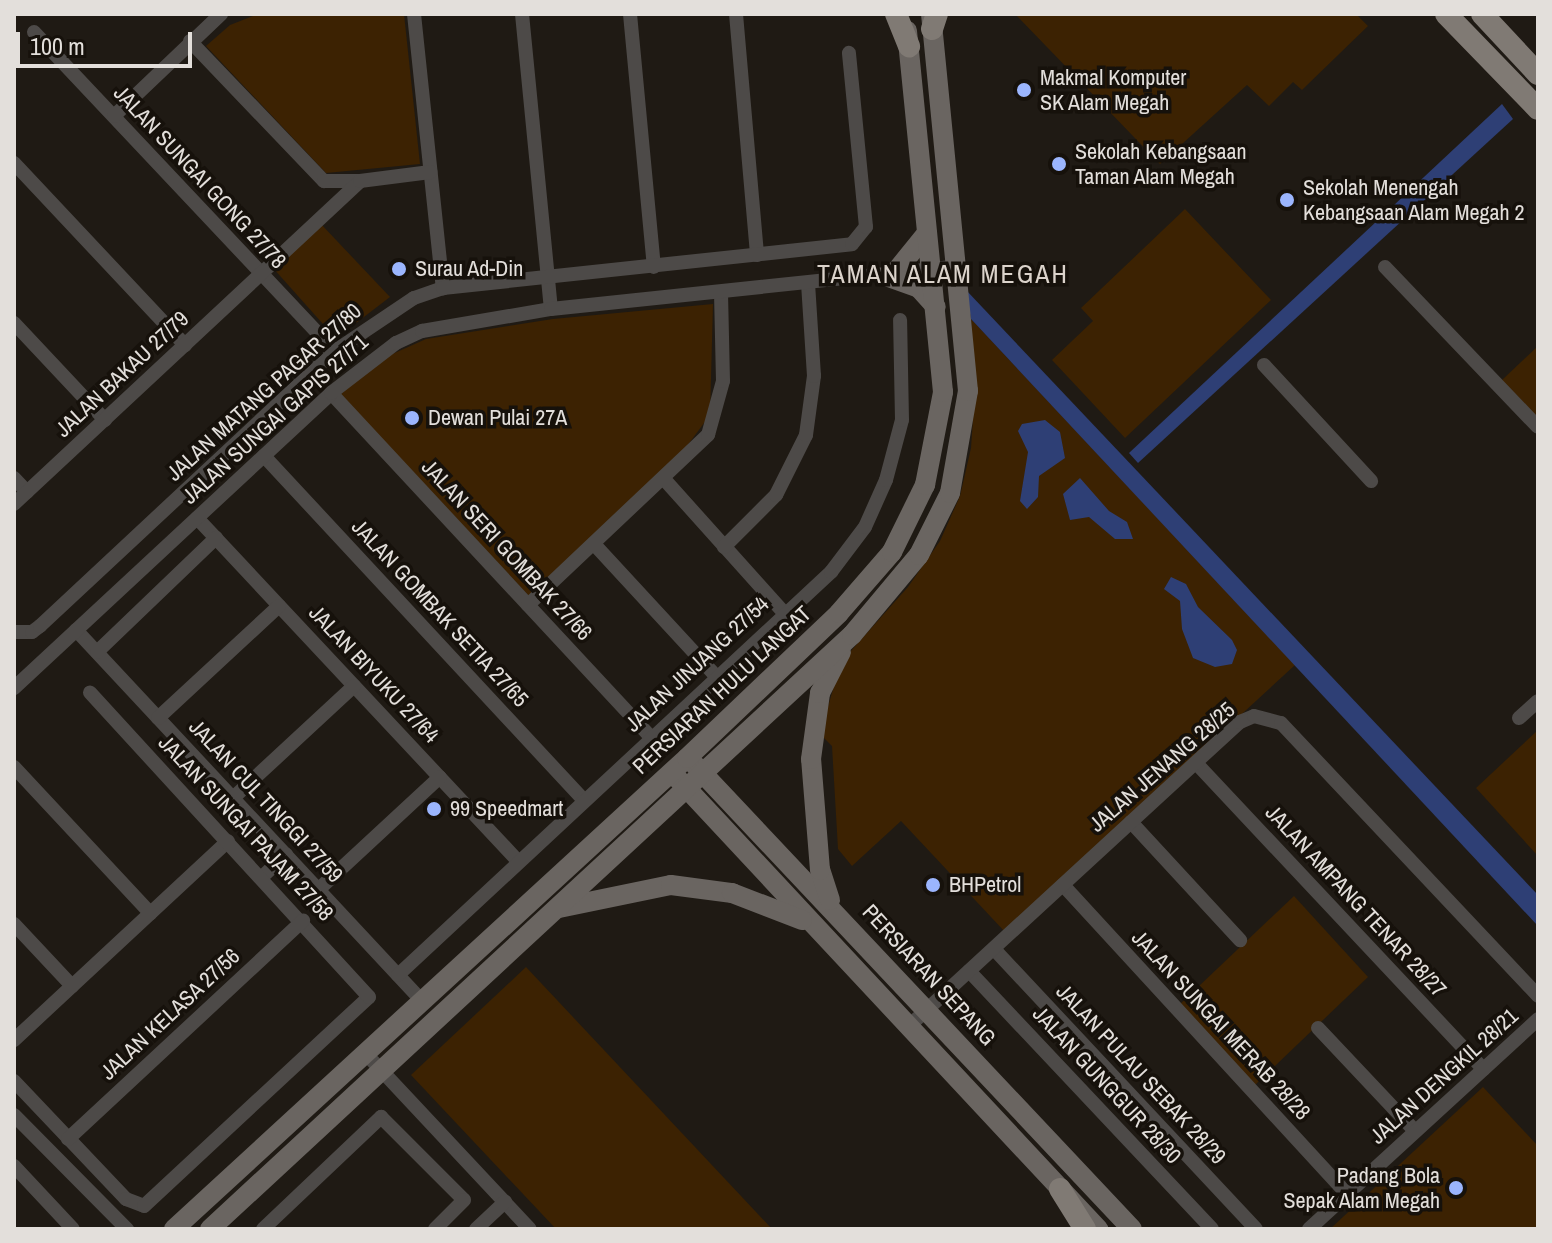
<!DOCTYPE html>
<html>
<head>
<meta charset="utf-8">
<style>
	body { margin:0 }
	#map { position:relative; width:1552px; height:1243px; overflow:hidden; background:#1f1a14; font-family:"Archivo Narrow",sans-serif }
	div>[style] { position:absolute }
	[style*='--x'] { left:calc(var(--x)*1px); top:calc(var(--y)*1px); width:calc(var(--w)*1px); rotate:calc(var(--a)*1deg) }
	.green>* { inset:0; background:#3c2202 }
	.water>* { inset:0; background:#2e3f75 }
	.minor>* { height:14px; margin:-7px; padding:0 7px; transform-origin:7px; border-radius:7px; background:#4d4a48 }
	.secondary>* { height:20px; margin:-10px; padding:0 10px; transform-origin:10px; border-radius:10px; background:#6a6561 }
	.primary>* { height:22px; margin:-11px; padding:0 11px; transform-origin:11px; border-radius:11px; background:#807a74 }
	.dots>* { width:22px; height:22px; translate:-50% -50%; box-sizing:border-box; border:4px solid #16110b; border-radius:50% }
	span { translate:-50% -50%; white-space:nowrap; text-align:center; line-height:1.15; -webkit-text-stroke:7px #16110b; paint-order:stroke }
	.poi-label { font-size:22px; color:#e3dfdb }
	.left { translate:0 -50%; text-align:left }
	.right { translate:-100% -50%; text-align:right }
	.street-label { font-size:22px; color:#e3dfdb }
	.quarter-label { font-size:26px; color:#dbd3cb; letter-spacing:2px }
	.frame { position:absolute; inset:0; border:16px solid #e3dfdb; pointer-events:none }
	.scale { position:absolute; left:16px; top:32px; width:176px; height:36px; box-sizing:border-box; border:4px solid #e3dfdb; border-top:0; padding-left:10px; font-size:24px; line-height:28px; white-space:nowrap; color:#e3dfdb; -webkit-text-stroke:6px #16110b; paint-order:stroke }
</style>
</head>
<body>
<div id="map">
	<div class="green">
		<i style="clip-path:polygon(404px 14px,420px 164px,326px 173px,206px 46px,230px 25px,253px 16px)"></i>
		<i style="clip-path:polygon(1015px 14px,1356px 14px,1368px 26px,1302px 90px,1293px 82px,1269px 106px,1247px 85px,1160px 164px)"></i>
		<i style="clip-path:polygon(1185px 209px,1271px 300px,1125px 438px,1052px 360px,1093px 321px,1081px 308px)"></i>
		<i style="clip-path:polygon(320px 223px,390px 297px,343px 333px,331px 333px,273px 268px)"></i>
		<i style="clip-path:polygon(713px 304px,710px 415px,684px 450px,529px 596px,340px 395px,379px 360px,426px 339px,553px 319px)"></i>
		<i style="clip-path:polygon(971px 319px,1295px 665px,1005px 932px,901px 821px,852px 866px,838px 849px,832px 746px,820px 734px,841px 662px,908px 587px,940px 541px,960px 496px,971px 448px,975px 390px)"></i>
		<i style="clip-path:polygon(1538px 346px,1538px 418px,1502px 380px)"></i>
		<i style="clip-path:polygon(1538px 730px,1538px 856px,1476px 788px)"></i>
		<i style="clip-path:polygon(1294px 896px,1368px 977px,1255px 1085px,1179px 1005px)"></i>
		<i style="clip-path:polygon(526px 967px,772px 1229px,556px 1229px,411px 1075px)"></i>
		<i style="clip-path:polygon(1483px 1087px,1538px 1146px,1538px 1229px,1330px 1229px)"></i>
	</div>
	<div class="water">
		<i style="clip-path:polygon(1502px 104px,1513px 119px,1138px 463px,1129px 453px)"></i>
		<i style="clip-path:polygon(966px 290px,1538px 895px,1538px 926px,971px 319px)"></i>
		<i style="clip-path:polygon(1045px 420px,1060px 432px,1065px 458px,1039px 476px,1038px 497px,1027px 509px,1020px 501px,1028px 452px,1018px 431px,1022px 424px)"></i>
		<i style="clip-path:polygon(1080px 478px,1109px 511px,1127px 522px,1133px 539px,1115px 539px,1089px 517px,1070px 520px,1063px 494px)"></i>
		<i style="clip-path:polygon(1171px 577px,1186px 584px,1198px 607px,1232px 640px,1237px 650px,1232px 664px,1215px 667px,1193px 658px,1182px 629px,1180px 601px,1164px 589px)"></i>
	</div>
	<div class="minor">
		<i style="--x:414;--y:14;--w:276;--a:84"></i>
		<i style="--x:522;--y:14;--w:296;--a:84.4"></i>
		<i style="--x:630;--y:14;--w:254;--a:84.6"></i>
		<i style="--x:736;--y:14;--w:242;--a:85"></i>
		<i style="--x:34;--y:32;--w:439;--a:46.7"></i>
		<i style="--x:190;--y:41;--w:194;--a:46.3"></i>
		<i style="--x:324;--y:181;--w:36;--a:0"></i>
		<i style="--x:114;--y:116;--w:148;--a:-43.6"></i>
		<i style="--x:14;--y:163;--w:250;--a:46.8"></i>
		<i style="--x:1385;--y:267;--w:221;--a:46.3"></i>
		<i style="--x:14;--y:323;--w:133;--a:46.8"></i>
		<i style="--x:1264;--y:365;--w:158;--a:47.3"></i>
		<i style="--x:331;--y:393;--w:470;--a:47.1"></i>
		<i style="--x:264;--y:456;--w:470;--a:47.1"></i>
		<i style="--x:14;--y:478;--w:19;--a:47"></i>
		<i style="--x:664;--y:479;--w:181;--a:48.1"></i>
		<i style="--x:14;--y:504;--w:473;--a:-43"></i>
		<i style="--x:360;--y:181;--w:71;--a:-7.3"></i>
		<i style="--x:197;--y:518;--w:470;--a:46.9"></i>
		<i style="--x:594;--y:544;--w:180;--a:47.3"></i>
		<i style="--x:724;--y:547;--w:74;--a:-45"></i>
		<i style="--x:776;--y:495;--w:67;--a:-63.4"></i>
		<i style="--x:806;--y:435;--w:60;--a:-82.3"></i>
		<i style="--x:814;--y:376;--w:92;--a:-93.7"></i>
		<i style="--x:528;--y:605;--w:248;--a:-43.4"></i>
		<i style="--x:708;--y:435;--w:56;--a:-74.5"></i>
		<i style="--x:723;--y:381;--w:89;--a:-91.3"></i>
		<i style="--x:76;--y:630;--w:509;--a:46.99"></i>
		<i style="--x:14;--y:632;--w:18;--a:0"></i>
		<i style="--x:32;--y:632;--w:10;--a:-37"></i>
		<i style="--x:40;--y:626;--w:403;--a:-43"></i>
		<i style="--x:335;--y:351;--w:95;--a:-33.9"></i>
		<i style="--x:414;--y:298;--w:31;--a:-19"></i>
		<i style="--x:443;--y:288;--w:411;--a:-6.1"></i>
		<i style="--x:852;--y:244;--w:22;--a:-51"></i>
		<i style="--x:866;--y:227;--w:175;--a:-95.6"></i>
		<i style="--x:97;--y:652;--w:165;--a:-43.8"></i>
		<i style="--x:14;--y:688;--w:433;--a:-42.9"></i>
		<i style="--x:331;--y:393;--w:82;--a:-37.6"></i>
		<i style="--x:396;--y:343;--w:29;--a:-25"></i>
		<i style="--x:422;--y:331;--w:131;--a:-9.7"></i>
		<i style="--x:551;--y:309;--w:408;--a:-6"></i>
		<i style="--x:158;--y:718;--w:165;--a:-42.8"></i>
		<i style="--x:1519;--y:718;--w:25;--a:-42"></i>
		<i style="--x:1196;--y:763;--w:420;--a:46.8"></i>
		<i style="--x:14;--y:767;--w:200;--a:47"></i>
		<i style="--x:233;--y:798;--w:165;--a:-42.8"></i>
		<i style="--x:1131;--y:822;--w:161;--a:47.3"></i>
		<i style="--x:262;--y:877;--w:33;--a:-43"></i>
		<i style="--x:1063;--y:885;--w:420;--a:47.4"></i>
		<i style="--x:318;--y:890;--w:166;--a:-42.8"></i>
		<i style="--x:14;--y:924;--w:85;--a:46.9"></i>
		<i style="--x:994;--y:949;--w:383;--a:46.9"></i>
		<i style="--x:969;--y:971;--w:354;--a:46.7"></i>
		<i style="--x:398;--y:975;--w:592;--a:-42.94"></i>
		<i style="--x:831;--y:572;--w:56;--a:-52.9"></i>
		<i style="--x:865;--y:527;--w:51;--a:-65.9"></i>
		<i style="--x:886;--y:480;--w:62;--a:-75.1"></i>
		<i style="--x:902;--y:420;--w:100;--a:-91.1"></i>
		<i style="--x:908;--y:1027;--w:451;--a:-42.6"></i>
		<i style="--x:1240;--y:722;--w:15;--a:-23"></i>
		<i style="--x:1254;--y:716;--w:28;--a:15"></i>
		<i style="--x:1281;--y:723;--w:375;--a:46.7"></i>
		<i style="--x:1318;--y:1028;--w:141;--a:46.7"></i>
		<i style="--x:14;--y:1040;--w:292;--a:-42.9"></i>
		<i style="--x:367;--y:1055;--w:238;--a:46.9"></i>
		<i style="--x:14;--y:1081;--w:163;--a:46.5"></i>
		<i style="--x:126;--y:1199;--w:19;--a:21"></i>
		<i style="--x:144;--y:1206;--w:307;--a:-42.9"></i>
		<i style="--x:369;--y:997;--w:413;--a:-132.5"></i>
		<i style="--x:14;--y:1115;--w:161;--a:45.3"></i>
		<i style="--x:68;--y:1139;--w:321;--a:-42.9"></i>
		<i style="--x:14;--y:1166;--w:86;--a:46.9"></i>
		<i style="--x:263;--y:1229;--w:163;--a:-43.5"></i>
		<i style="--x:381;--y:1117;--w:117;--a:45"></i>
		<i style="--x:464;--y:1200;--w:41;--a:135"></i>
		<i style="--x:476;--y:1229;--w:40;--a:-43"></i>
		<i style="--x:1309;--y:1229;--w:311;--a:-42.5"></i>
	</div>
	<div class="secondary">
		<i style="--x:893;--y:275;--w:54;--a:-51"></i>
		<i style="--x:886;--y:276;--w:35;--a:20"></i>
		<i style="--x:919;--y:288;--w:25;--a:48"></i>
		<i style="--x:693;--y:763;--w:640;--a:46.71"></i>
		<i style="--x:678;--y:779;--w:616;--a:46.97"></i>
		<i style="--x:830;--y:900;--w:32;--a:-108"></i>
		<i style="--x:820;--y:870;--w:111;--a:-94.6"></i>
		<i style="--x:811;--y:759;--w:67;--a:-82.2"></i>
		<i style="--x:820;--y:693;--w:46;--a:-62.9"></i>
		<i style="--x:559;--y:908;--w:114;--a:-11.6"></i>
		<i style="--x:671;--y:885;--w:62;--a:7.5"></i>
		<i style="--x:732;--y:893;--w:75;--a:21.1"></i>
		<i style="--x:174;--y:1229;--w:696;--a:-42.56"></i>
		<i style="--x:687;--y:758;--w:210;--a:-43.6"></i>
		<i style="--x:839;--y:613;--w:81;--a:-49"></i>
		<i style="--x:892;--y:552;--w:75;--a:-63.8"></i>
		<i style="--x:925;--y:485;--w:95;--a:-79"></i>
		<i style="--x:943;--y:392;--w:363;--a:-95.7"></i>
		<i style="--x:210;--y:1229;--w:875;--a:-42.78"></i>
		<i style="--x:852;--y:635;--w:104;--a:-50.1"></i>
		<i style="--x:919;--y:555;--w:69;--a:-63.4"></i>
		<i style="--x:950;--y:493;--w:104;--a:-80"></i>
		<i style="--x:968;--y:391;--w:379;--a:-95.6"></i>
	</div>
	<div class="primary">
		<i style="--x:896;--y:14;--w:35;--a:68"></i>
		<i style="--x:1446;--y:14;--w:132;--a:45.9"></i>
		<i style="--x:1482;--y:14;--w:82;--a:47"></i>
		<i style="--x:932;--y:29;--w:16;--a:-72"></i>
		<i style="--x:1060;--y:1189;--w:47;--a:58"></i>
	</div>
	<div class="dots">
		<i style="left:1024px;top:90px;background:#9bb5fd"></i>
		<i style="left:1059px;top:164px;background:#9bb5fd"></i>
		<i style="left:1287px;top:200px;background:#9bb5fd"></i>
		<i style="left:399px;top:269px;background:#9bb5fd"></i>
		<i style="left:412px;top:418px;background:#9bb5fd"></i>
		<i style="left:434px;top:809px;background:#9bb5fd"></i>
		<i style="left:933px;top:885px;background:#9bb5fd"></i>
		<i style="left:1456px;top:1188px;background:#9bb5fd"></i>
	</div>
	<div class="poi-label">
		<span class="left" style="left:1040px;top:90px">Makmal Komputer<br>SK Alam Megah</span>
		<span class="left" style="left:1075px;top:164px">Sekolah Kebangsaan<br>Taman Alam Megah</span>
		<span class="left" style="left:1303px;top:200px">Sekolah Menengah<br>Kebangsaan Alam Megah 2</span>
		<span class="left" style="left:415px;top:269px">Surau Ad-Din</span>
		<span class="left" style="left:428px;top:418px">Dewan Pulai 27A</span>
		<span class="left" style="left:450px;top:809px">99 Speedmart</span>
		<span class="left" style="left:949px;top:885px">BHPetrol</span>
		<span class="right" style="left:1440px;top:1188px">Padang Bola<br>Sepak Alam Megah</span>
	</div>
	<div class="street-label">
		<span style="left:200px;top:177px;rotate:47deg">JALAN SUNGAI GONG 27/78</span>
		<span style="left:122px;top:374px;rotate:-43deg">JALAN BAKAU 27/79</span>
		<span style="left:264px;top:392px;rotate:-42deg">JALAN MATANG PAGAR 27/80</span>
		<span style="left:275px;top:419px;rotate:-42deg">JALAN SUNGAI GAPIS 27/71</span>
		<span style="left:507px;top:550px;rotate:47deg">JALAN SERI GOMBAK 27/66</span>
		<span style="left:440px;top:613px;rotate:47deg">JALAN GOMBAK SETIA 27/65</span>
		<span style="left:697px;top:664px;rotate:-43deg">JALAN JINJANG 27/54</span>
		<span style="left:374px;top:674px;rotate:47deg">JALAN BIYUKU 27/64</span>
		<span style="left:722px;top:690px;rotate:-43deg">PERSIARAN HULU LANGAT</span>
		<span style="left:1162px;top:767px;rotate:-41deg">JALAN JENANG 28/25</span>
		<span style="left:266px;top:801px;rotate:47deg">JALAN CUL TINGGI 27/59</span>
		<span style="left:246px;top:828px;rotate:47deg">JALAN SUNGAI PAJAM 27/58</span>
		<span style="left:1356px;top:901px;rotate:47deg">JALAN AMPANG TENAR 28/27</span>
		<span style="left:929px;top:975px;rotate:47deg">PERSIARAN SEPANG</span>
		<span style="left:170px;top:1014px;rotate:-43deg">JALAN KELASA 27/56</span>
		<span style="left:1221px;top:1025px;rotate:47deg">JALAN SUNGAI MERAB 28/28</span>
		<span style="left:1141px;top:1074px;rotate:47deg">JALAN PULAU SEBAK 28/29</span>
		<span style="left:1444px;top:1076px;rotate:-42deg">JALAN DENGKIL 28/21</span>
		<span style="left:1107px;top:1085px;rotate:47deg">JALAN GUNGGUR 28/30</span>
	</div>
	<div class="quarter-label">
		<span style="left:943px;top:274px">TAMAN ALAM MEGAH</span>
	</div>
	<div class="frame"></div>
	<div class="scale">100 m</div>
</div>
</body>
</html>
